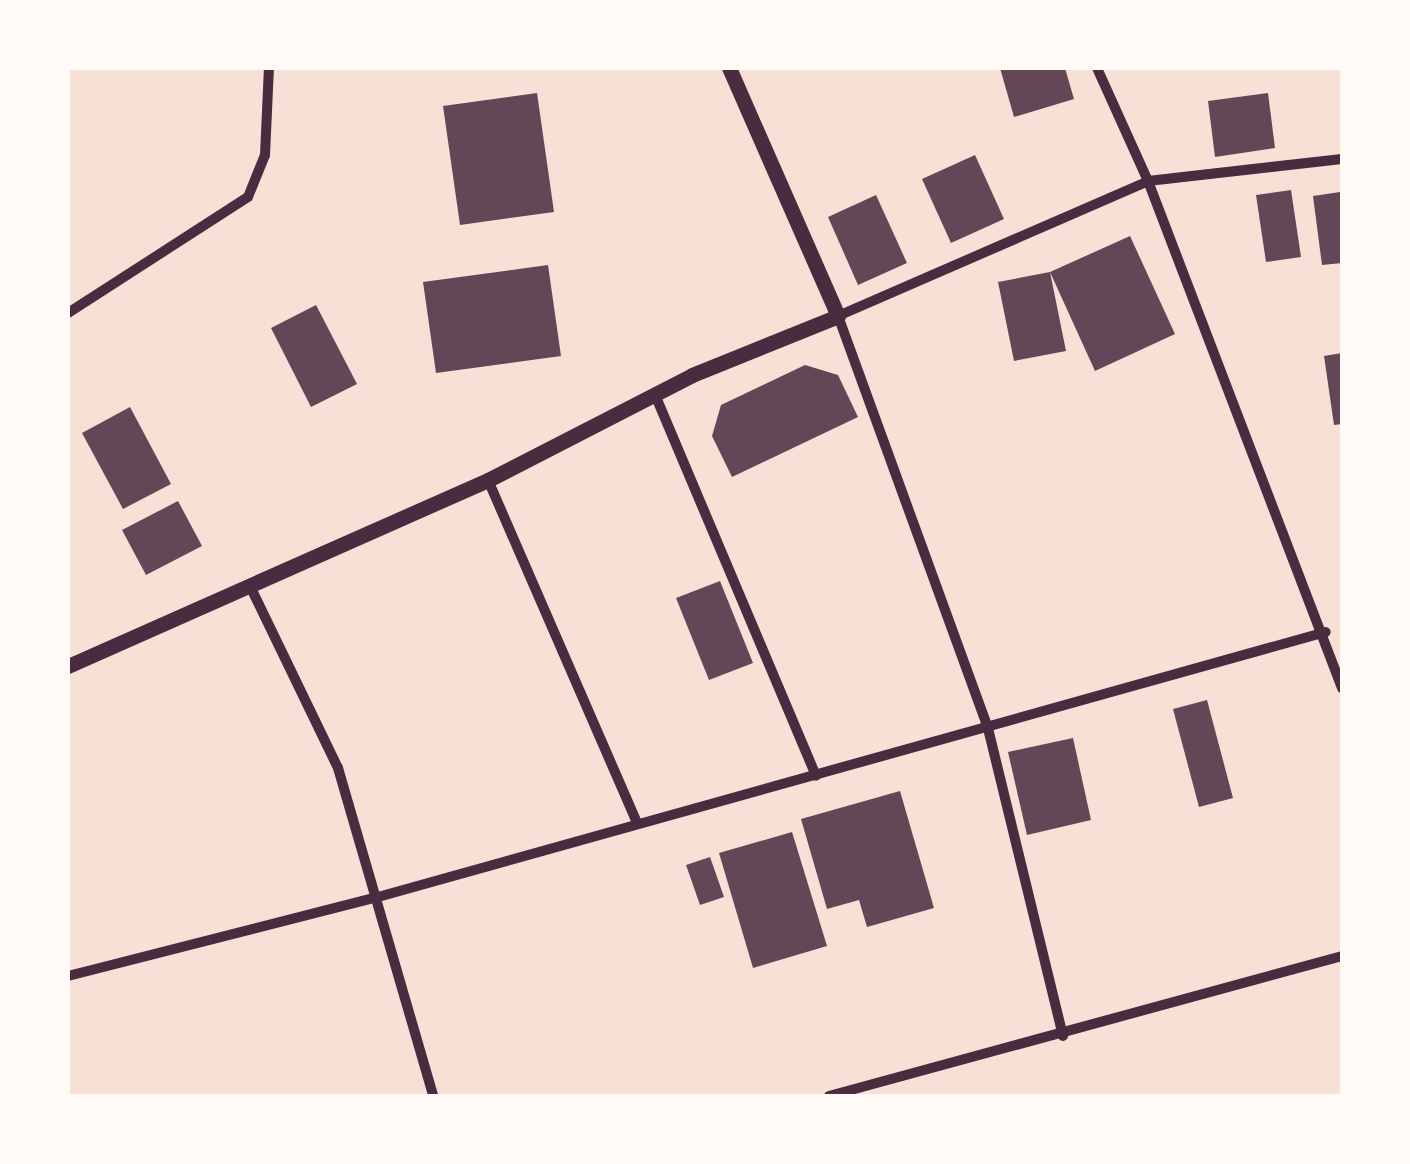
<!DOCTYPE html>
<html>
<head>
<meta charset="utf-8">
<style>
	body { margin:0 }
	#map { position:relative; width:1410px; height:1164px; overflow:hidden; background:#f7e1d7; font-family:Overpass,sans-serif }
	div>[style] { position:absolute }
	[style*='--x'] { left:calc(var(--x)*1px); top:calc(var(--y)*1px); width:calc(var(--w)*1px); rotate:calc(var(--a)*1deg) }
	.building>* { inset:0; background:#644757 }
	.minor>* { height:10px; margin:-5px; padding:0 5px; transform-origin:5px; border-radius:5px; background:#4a2c40 }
	.tertiary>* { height:15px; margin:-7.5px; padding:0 7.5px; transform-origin:7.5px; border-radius:7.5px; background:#4a2c40 }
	span { translate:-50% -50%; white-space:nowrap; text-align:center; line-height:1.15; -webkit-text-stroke:8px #fffaf5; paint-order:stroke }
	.frame { position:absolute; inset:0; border:70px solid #fffaf5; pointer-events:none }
</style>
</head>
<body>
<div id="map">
	<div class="building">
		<i style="clip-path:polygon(1000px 68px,1065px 68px,1074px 99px,1014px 117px)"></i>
		<i style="clip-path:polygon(537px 93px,554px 212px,460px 225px,443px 106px)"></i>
		<i style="clip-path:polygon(1268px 93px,1275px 148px,1215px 157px,1208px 101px)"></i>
		<i style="clip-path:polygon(975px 155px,1004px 219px,951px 243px,922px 179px)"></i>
		<i style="clip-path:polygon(1291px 190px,1301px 257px,1266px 262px,1256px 195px)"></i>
		<i style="clip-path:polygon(1340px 192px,1342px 263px,1322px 265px,1313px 196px)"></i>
		<i style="clip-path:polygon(876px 195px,907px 263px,858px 285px,828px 217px)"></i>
		<i style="clip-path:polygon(1130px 236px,1175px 334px,1095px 371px,1050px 272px,1066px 351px,1014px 361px,998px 282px,1050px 272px)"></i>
		<i style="clip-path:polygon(548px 265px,561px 356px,436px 373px,423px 282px)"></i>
		<i style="clip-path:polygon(316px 305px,357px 384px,311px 407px,271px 328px)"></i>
		<i style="clip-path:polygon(1342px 353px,1342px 424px,1334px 425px,1324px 356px)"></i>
		<i style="clip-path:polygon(805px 365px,838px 375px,858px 417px,732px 477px,712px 436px,721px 405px)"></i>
		<i style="clip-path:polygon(130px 407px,171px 484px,123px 509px,82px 433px)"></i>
		<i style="clip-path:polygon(178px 501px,202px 546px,146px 575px,122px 530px)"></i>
		<i style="clip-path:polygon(720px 581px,753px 663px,709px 680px,676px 598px)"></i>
		<i style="clip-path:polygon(1207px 700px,1233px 798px,1199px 807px,1173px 709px)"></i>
		<i style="clip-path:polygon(1073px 738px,1091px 820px,1027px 835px,1008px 752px)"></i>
		<i style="clip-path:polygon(900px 791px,934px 908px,867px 927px,859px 900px,827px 909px,801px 819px)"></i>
		<i style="clip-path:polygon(792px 832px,827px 946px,753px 968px,719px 853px)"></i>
		<i style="clip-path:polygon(710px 857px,724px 897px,700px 905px,686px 865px)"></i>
	</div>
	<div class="minor">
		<i style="--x:1097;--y:68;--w:124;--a:65.7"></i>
		<i style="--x:1148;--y:181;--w:543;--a:69.06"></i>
		<i style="--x:68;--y:313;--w:214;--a:-32.8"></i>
		<i style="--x:248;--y:197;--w:45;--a:-68"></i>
		<i style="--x:265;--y:155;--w:87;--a:-87.4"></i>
		<i style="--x:656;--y:397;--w:411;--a:67.1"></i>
		<i style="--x:488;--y:480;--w:374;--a:66.5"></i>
		<i style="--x:250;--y:586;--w:202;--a:64.2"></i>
		<i style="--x:338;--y:768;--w:341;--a:73.8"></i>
		<i style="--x:68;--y:976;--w:320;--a:-14.3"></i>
		<i style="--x:378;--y:897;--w:984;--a:-15.62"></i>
		<i style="--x:1063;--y:1036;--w:317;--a:-103.7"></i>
		<i style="--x:988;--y:728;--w:438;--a:-110"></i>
		<i style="--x:838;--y:316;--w:338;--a:-23.5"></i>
		<i style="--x:1148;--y:181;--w:195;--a:-6.5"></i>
		<i style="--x:829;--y:1096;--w:532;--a:-15.26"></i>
	</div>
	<div class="tertiary">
		<i style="--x:68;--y:666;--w:459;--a:-23.9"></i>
		<i style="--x:488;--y:480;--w:229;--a:-27.2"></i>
		<i style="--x:692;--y:375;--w:157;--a:-22"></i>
		<i style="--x:838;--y:316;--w:271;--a:-113.7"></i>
	</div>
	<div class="frame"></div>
</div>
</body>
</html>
